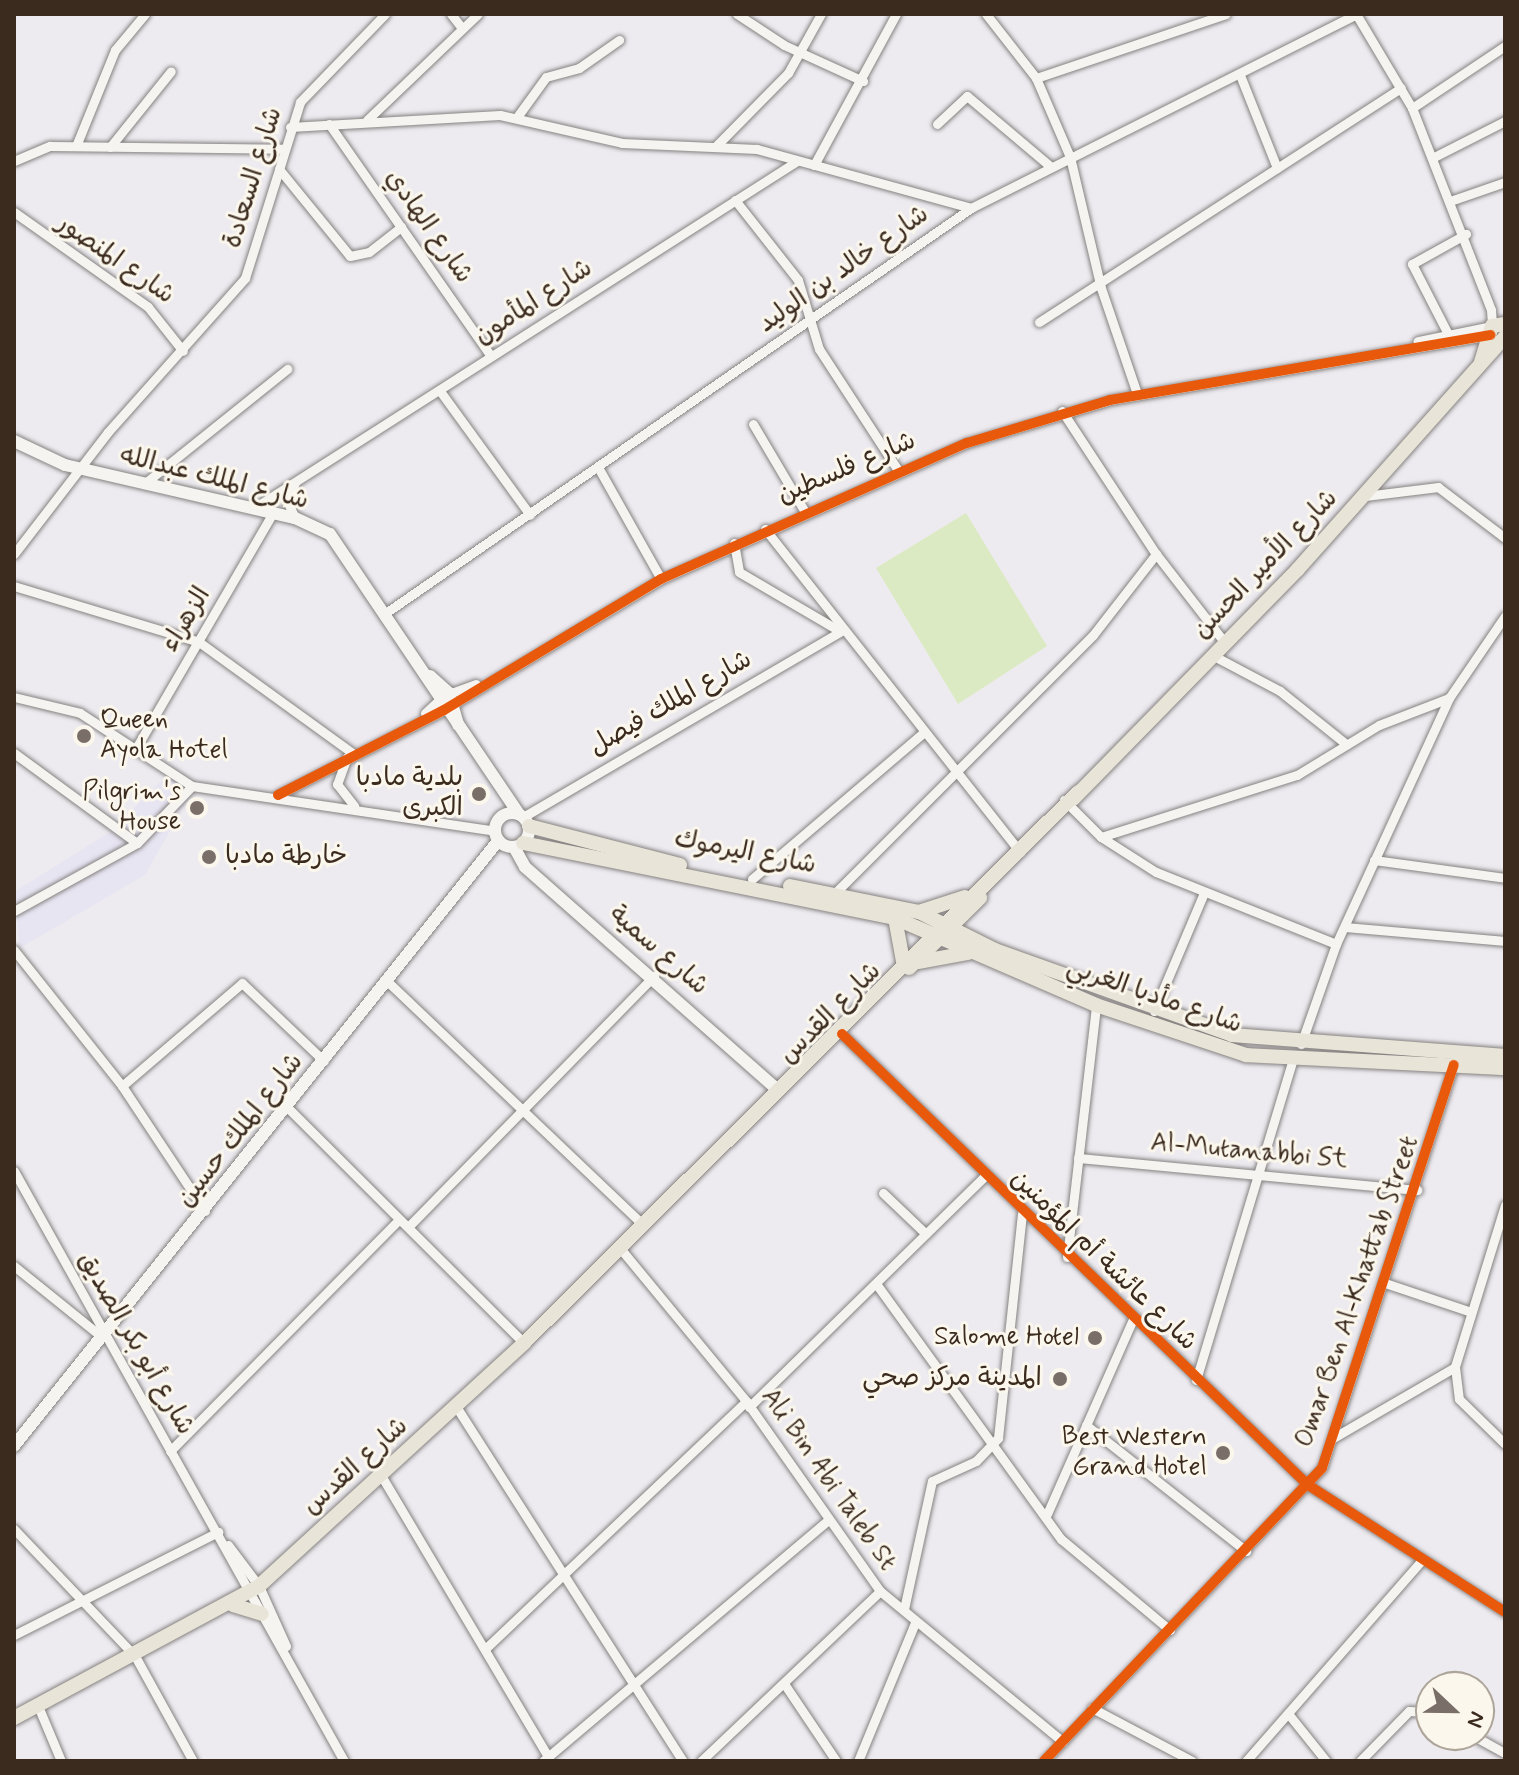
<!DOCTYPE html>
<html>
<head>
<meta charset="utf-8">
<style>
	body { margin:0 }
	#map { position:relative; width:1519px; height:1775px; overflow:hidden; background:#edebf0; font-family:Mynerve,"Playpen Sans Arabic",sans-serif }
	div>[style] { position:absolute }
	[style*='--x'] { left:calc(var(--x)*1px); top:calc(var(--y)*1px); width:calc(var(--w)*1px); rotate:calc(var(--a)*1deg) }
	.built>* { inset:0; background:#e8e5f3 }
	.green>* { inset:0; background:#dceac3 }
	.roads { filter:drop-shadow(0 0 2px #868281) drop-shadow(0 0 2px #868281) }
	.street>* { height:9px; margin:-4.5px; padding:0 4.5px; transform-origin:4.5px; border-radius:4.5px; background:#f5f4f1 }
	.secondary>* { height:12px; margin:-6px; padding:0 6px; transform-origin:6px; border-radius:6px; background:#f5f4f1 }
	.secondary>.ring { margin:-6px; padding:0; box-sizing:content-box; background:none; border:12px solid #f5f4f1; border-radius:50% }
	.primary>* { height:14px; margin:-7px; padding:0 7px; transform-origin:7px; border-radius:7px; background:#e8e5d8 }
	.cycleway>* { height:10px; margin:-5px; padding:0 5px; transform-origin:5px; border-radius:5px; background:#e8590c }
	.dots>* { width:22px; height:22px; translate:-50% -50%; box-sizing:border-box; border:4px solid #fbf7ec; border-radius:50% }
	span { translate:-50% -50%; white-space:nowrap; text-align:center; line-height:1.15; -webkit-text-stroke:6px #fbf7ec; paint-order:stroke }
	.street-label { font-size:26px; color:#3b2a1e }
	.poi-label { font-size:26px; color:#3b2a1e }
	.left { translate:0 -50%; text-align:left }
	.right { translate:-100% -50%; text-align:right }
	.frame { position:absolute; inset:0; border:16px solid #3b2a1e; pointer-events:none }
	.north { position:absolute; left:1415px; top:1671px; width:80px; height:80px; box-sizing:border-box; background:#fbf7ec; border:2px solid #aea59a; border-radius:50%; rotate:112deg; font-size:22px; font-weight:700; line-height:32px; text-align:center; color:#3b2a1e }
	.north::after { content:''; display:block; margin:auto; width:28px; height:36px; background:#796e68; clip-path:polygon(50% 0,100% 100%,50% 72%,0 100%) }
</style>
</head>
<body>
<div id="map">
	<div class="built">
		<i style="clip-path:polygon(171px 771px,196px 785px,145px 875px,20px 948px,14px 892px,110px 832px)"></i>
	</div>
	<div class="green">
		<i style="clip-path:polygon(966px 513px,1047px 646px,958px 704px,876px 568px)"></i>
	</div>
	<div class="roads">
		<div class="street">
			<i style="--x:451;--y:14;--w:18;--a:52"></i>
			<i style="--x:737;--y:14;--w:56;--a:33.4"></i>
			<i style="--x:784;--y:45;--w:87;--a:24.5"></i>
			<i style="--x:986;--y:14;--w:81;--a:52"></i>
			<i style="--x:1036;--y:78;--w:86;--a:66.7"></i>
			<i style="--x:1070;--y:157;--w:135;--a:76.7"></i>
			<i style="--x:1101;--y:288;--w:112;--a:71.2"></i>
			<i style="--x:1356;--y:14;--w:109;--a:59.2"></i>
			<i style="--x:1412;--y:108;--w:217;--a:68.6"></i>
			<i style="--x:1491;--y:310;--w:16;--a:86"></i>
			<i style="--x:1492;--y:326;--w:76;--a:168.5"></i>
			<i style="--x:1240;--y:75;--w:100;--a:68.3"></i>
			<i style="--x:1036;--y:78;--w:200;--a:-18.6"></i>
			<i style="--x:1412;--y:108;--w:112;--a:-33.7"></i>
			<i style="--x:517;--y:117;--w:49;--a:-54.1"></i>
			<i style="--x:546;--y:77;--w:34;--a:-15"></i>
			<i style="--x:579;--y:68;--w:49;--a:-35"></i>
			<i style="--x:367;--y:120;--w:153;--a:-43.7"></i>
			<i style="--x:329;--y:124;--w:283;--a:55.1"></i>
			<i style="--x:937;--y:124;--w:41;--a:-43"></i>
			<i style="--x:967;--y:96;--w:110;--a:40.2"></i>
			<i style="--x:290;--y:127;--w:210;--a:-3.3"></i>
			<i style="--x:500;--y:115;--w:125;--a:12.9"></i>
			<i style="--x:622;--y:143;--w:135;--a:2.5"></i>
			<i style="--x:757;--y:149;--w:222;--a:15.4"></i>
			<i style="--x:76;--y:146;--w:104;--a:-67.9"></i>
			<i style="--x:115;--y:50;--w:47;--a:-50.2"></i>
			<i style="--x:716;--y:146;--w:103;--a:-45.4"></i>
			<i style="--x:788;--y:73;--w:68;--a:-60.8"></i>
			<i style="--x:110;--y:147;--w:97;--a:-51.2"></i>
			<i style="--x:1434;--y:157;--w:80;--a:-26.9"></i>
			<i style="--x:14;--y:161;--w:39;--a:-23"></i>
			<i style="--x:50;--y:146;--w:233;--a:0.7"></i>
			<i style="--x:814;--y:165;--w:172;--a:-61.5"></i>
			<i style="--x:279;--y:169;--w:112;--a:50.8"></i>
			<i style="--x:350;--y:256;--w:19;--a:-12"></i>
			<i style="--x:369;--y:252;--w:41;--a:-38"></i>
			<i style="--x:735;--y:200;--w:102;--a:51.8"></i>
			<i style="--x:798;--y:280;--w:72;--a:73.1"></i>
			<i style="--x:819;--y:349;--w:145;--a:56.9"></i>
			<i style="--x:1453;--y:200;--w:55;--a:-19.1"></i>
			<i style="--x:14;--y:212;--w:164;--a:35.3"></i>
			<i style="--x:148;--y:307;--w:56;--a:51.5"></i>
			<i style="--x:1039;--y:322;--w:431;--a:-32.9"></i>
			<i style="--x:1448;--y:334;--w:79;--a:-117.2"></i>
			<i style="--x:1412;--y:264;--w:62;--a:-29.1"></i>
			<i style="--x:440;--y:391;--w:153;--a:54"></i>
			<i style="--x:1062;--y:411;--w:171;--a:56.7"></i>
			<i style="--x:1156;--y:554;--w:113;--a:52.2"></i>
			<i style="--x:753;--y:424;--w:102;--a:59.4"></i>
			<i style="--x:599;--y:469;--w:126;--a:60.6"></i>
			<i style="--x:144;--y:484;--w:184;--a:-38.8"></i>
			<i style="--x:1365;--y:496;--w:74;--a:-7"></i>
			<i style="--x:1438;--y:487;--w:84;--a:37.3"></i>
			<i style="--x:254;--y:508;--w:644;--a:-32.58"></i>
			<i style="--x:295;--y:518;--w:17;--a:-115"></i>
			<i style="--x:288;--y:503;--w:21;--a:-71"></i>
			<i style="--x:765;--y:529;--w:412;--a:51.7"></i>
			<i style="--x:734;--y:543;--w:29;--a:80"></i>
			<i style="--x:739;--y:572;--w:115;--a:30.4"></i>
			<i style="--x:14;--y:554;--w:154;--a:-52.4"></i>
			<i style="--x:108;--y:432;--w:206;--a:-48.3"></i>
			<i style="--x:245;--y:278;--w:184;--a:-72.6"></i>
			<i style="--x:300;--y:102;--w:122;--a:-46"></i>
			<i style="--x:14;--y:586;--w:193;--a:16.8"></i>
			<i style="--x:199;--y:642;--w:191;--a:35.9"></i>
			<i style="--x:387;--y:612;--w:710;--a:-34.67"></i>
			<i style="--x:971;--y:208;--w:432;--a:-26.7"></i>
			<i style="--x:1212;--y:655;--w:77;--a:27.9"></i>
			<i style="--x:1280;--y:691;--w:85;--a:38.8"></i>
			<i style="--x:14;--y:697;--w:68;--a:13.6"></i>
			<i style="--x:80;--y:713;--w:134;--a:33.1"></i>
			<i style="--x:192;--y:786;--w:306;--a:8.4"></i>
			<i style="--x:425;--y:713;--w:25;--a:-43"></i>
			<i style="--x:443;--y:696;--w:35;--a:-20"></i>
			<i style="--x:136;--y:748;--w:272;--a:-59.8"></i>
			<i style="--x:14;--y:753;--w:152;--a:36.2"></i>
			<i style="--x:347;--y:757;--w:29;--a:110"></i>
			<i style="--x:337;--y:784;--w:28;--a:52"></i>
			<i style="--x:278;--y:795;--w:186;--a:-27.1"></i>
			<i style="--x:444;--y:710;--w:253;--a:-31.1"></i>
			<i style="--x:661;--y:579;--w:335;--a:-24"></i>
			<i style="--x:967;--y:443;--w:149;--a:-16.7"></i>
			<i style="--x:1110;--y:400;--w:386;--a:-9.7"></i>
			<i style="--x:1064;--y:800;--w:52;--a:45"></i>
			<i style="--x:1101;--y:837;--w:65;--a:32.5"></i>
			<i style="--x:1156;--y:872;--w:194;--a:21.8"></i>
			<i style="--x:523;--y:817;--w:368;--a:-30.3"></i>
			<i style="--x:1101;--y:837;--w:206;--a:-17.6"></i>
			<i style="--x:1297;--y:775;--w:96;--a:-31.4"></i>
			<i style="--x:1379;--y:725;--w:75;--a:-21.1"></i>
			<i style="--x:1374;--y:860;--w:132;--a:7.8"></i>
			<i style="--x:752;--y:879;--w:226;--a:-40.5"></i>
			<i style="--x:834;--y:894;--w:366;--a:-45"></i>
			<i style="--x:1093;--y:635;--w:103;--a:-52.1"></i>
			<i style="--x:14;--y:911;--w:141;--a:-28.9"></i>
			<i style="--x:137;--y:843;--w:79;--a:-46"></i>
			<i style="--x:1345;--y:927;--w:161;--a:5"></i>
			<i style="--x:14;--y:950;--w:174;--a:51.5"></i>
			<i style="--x:122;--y:1086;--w:150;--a:56.4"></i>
			<i style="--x:388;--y:982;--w:351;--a:43.6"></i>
			<i style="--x:1154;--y:1011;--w:126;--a:-67.1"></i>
			<i style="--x:842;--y:1034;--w:649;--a:44.06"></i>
			<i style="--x:1308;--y:1485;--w:234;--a:32.8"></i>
			<i style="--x:1301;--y:1044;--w:106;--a:-70.7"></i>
			<i style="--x:1336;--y:944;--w:271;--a:-65.3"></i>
			<i style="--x:1449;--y:698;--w:99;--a:-55.7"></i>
			<i style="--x:122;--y:1086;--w:158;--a:-40.6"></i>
			<i style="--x:242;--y:983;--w:113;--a:43.6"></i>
			<i style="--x:288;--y:1108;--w:333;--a:44.9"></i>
			<i style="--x:1078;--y:1158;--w:341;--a:5.4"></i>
			<i style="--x:14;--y:1171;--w:676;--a:60.78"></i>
			<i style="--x:883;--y:1193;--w:59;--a:43.6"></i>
			<i style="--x:1505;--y:1205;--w:170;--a:107.2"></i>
			<i style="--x:1455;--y:1367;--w:32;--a:83"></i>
			<i style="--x:1459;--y:1399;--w:64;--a:44.4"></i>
			<i style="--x:410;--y:1225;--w:349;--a:-45.6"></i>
			<i style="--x:620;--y:1248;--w:198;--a:50.5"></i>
			<i style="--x:746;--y:1401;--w:232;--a:54.8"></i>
			<i style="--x:880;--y:1591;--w:237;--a:39.5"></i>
			<i style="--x:1067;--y:1257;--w:254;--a:-83.4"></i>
			<i style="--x:14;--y:1266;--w:113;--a:38.9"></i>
			<i style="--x:1385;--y:1283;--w:91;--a:18.6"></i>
			<i style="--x:877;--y:1285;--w:314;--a:54.1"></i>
			<i style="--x:1061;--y:1539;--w:142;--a:39.9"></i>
			<i style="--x:1196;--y:1380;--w:335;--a:-73.2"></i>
			<i style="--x:749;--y:1407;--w:329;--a:-44.4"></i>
			<i style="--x:457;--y:1408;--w:419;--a:57.4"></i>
			<i style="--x:1086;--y:1425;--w:204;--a:38.2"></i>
			<i style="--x:1333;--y:1438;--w:141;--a:-30.2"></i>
			<i style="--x:170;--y:1451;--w:324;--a:-45.3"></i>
			<i style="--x:382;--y:1477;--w:326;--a:59.3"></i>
			<i style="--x:1047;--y:1514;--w:211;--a:-66.2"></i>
			<i style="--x:14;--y:1529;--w:175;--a:46.4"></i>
			<i style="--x:135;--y:1656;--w:120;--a:61.1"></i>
			<i style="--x:228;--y:1545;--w:51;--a:52.9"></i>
			<i style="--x:259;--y:1586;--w:66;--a:65.8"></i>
			<i style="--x:904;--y:1609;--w:131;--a:-77.7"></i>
			<i style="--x:932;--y:1481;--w:48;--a:-24.4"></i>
			<i style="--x:976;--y:1461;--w:32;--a:-46"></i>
			<i style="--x:998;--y:1438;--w:225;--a:-83.9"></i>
			<i style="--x:14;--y:1635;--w:229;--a:-26.8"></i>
			<i style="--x:485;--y:1649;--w:360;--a:-43.5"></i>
			<i style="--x:785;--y:1685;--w:92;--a:56.1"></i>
			<i style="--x:38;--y:1706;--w:60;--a:67.3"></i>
			<i style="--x:1092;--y:1708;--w:113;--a:27.9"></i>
			<i style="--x:1290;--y:1716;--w:58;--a:51.3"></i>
			<i style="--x:1472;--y:1735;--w:38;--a:29"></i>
			<i style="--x:543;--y:1761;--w:373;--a:-40.2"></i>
			<i style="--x:701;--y:1761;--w:247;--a:-43.5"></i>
			<i style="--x:858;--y:1761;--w:149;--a:-67.6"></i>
			<i style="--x:1044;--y:1761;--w:404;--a:-46.5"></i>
			<i style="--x:1322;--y:1468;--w:424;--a:-71.9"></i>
			<i style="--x:1246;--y:1761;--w:264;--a:-48.8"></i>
			<i style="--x:1360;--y:1761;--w:70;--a:-45.6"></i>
			<i style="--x:1409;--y:1711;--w:22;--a:3"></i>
		</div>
		<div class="secondary">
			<i style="--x:14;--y:441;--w:56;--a:25.2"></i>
			<i style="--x:65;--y:465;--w:236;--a:13"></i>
			<i style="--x:295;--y:518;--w:38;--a:25"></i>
			<i style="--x:330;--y:534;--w:338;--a:56"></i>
			<i style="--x:430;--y:676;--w:25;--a:42"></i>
			<i style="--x:449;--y:693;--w:33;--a:74"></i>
			<i class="ring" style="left:495px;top:813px;width:22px;height:22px"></i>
			<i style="--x:514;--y:847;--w:23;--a:61"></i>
			<i style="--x:525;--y:867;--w:334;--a:41.4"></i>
			<i style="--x:14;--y:1446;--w:775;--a:-51.34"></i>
		</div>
		<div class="primary">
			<i style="--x:1481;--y:362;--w:38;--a:-73"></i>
			<i style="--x:1492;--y:326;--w:13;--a:-9"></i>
			<i style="--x:1073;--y:799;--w:322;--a:-45.6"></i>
			<i style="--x:1298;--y:569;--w:311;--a:-48.3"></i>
			<i style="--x:529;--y:826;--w:156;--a:14.5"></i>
			<i style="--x:523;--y:843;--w:379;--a:11.4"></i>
			<i style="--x:895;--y:918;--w:219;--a:23.4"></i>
			<i style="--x:1096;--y:1005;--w:158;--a:18.4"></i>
			<i style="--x:1246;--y:1055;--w:259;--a:2.9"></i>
			<i style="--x:790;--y:886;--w:132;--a:11.4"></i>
			<i style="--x:919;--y:912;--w:85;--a:26.6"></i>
			<i style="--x:995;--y:950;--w:252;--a:19.7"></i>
			<i style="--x:1232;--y:1035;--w:274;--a:4.4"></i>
			<i style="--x:919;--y:912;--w:48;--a:-18.1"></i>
			<i style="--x:895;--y:918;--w:44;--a:79.5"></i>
			<i style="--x:918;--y:962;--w:51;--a:-10.2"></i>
			<i style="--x:909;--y:968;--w:100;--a:-44.6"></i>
			<i style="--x:233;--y:1605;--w:30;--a:17"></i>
			<i style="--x:14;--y:1718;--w:278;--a:-28.3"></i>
			<i style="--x:259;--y:1586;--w:360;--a:-42.5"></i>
			<i style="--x:524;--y:1343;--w:781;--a:-44.84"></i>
		</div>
	</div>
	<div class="cycleway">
		<i style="--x:278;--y:795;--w:186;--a:-27.1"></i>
		<i style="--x:444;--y:710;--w:253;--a:-31.1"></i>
		<i style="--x:661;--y:579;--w:335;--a:-24"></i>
		<i style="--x:967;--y:443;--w:149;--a:-16.7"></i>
		<i style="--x:1110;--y:400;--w:386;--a:-9.7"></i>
		<i style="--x:842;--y:1034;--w:649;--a:44.06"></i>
		<i style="--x:1308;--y:1485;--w:234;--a:32.8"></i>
		<i style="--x:1044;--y:1761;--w:404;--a:-46.5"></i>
		<i style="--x:1322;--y:1468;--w:424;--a:-71.9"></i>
	</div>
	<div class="dots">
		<i style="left:84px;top:736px;background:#796e68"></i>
		<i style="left:479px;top:794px;background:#796e68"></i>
		<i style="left:197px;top:808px;background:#796e68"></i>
		<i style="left:209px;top:857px;background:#796e68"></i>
		<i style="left:1095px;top:1338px;background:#796e68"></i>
		<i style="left:1060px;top:1379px;background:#796e68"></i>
		<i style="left:1223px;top:1453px;background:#796e68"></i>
	</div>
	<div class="street-label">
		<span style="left:254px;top:178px;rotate:-73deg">شارع السعادة</span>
		<span style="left:428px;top:227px;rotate:55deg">شارع الهادي</span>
		<span style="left:115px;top:260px;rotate:35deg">شارع المنصور</span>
		<span style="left:844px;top:270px;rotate:-35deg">شارع خالد بن الوليد</span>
		<span style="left:534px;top:303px;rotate:-33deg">شارع المأمون</span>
		<span style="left:847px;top:469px;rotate:-23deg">شارع فلسطين</span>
		<span style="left:214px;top:479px;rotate:14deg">شارع الملك عبدالله</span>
		<span style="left:1266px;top:565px;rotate:-46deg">شارع الأمير الحسن</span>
		<span style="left:187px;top:620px;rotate:-59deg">الزهراء</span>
		<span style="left:671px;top:704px;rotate:-30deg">شارع الملك فيصل</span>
		<span style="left:745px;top:853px;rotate:11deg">شارع اليرموك</span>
		<span style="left:658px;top:951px;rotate:41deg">شارع سمية</span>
		<span style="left:1154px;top:997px;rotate:19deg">شارع مأدبا الغربي</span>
		<span style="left:831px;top:1014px;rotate:-45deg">شارع القدس</span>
		<span style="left:241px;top:1131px;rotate:-52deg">شارع الملك حسين</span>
		<span style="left:1249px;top:1152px;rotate:5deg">Al-Mutanabbi St</span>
		<span style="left:1103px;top:1261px;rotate:44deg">شارع عائشة أم المؤمنين</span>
		<span style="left:1358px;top:1292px;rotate:-71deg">Omar Ben Al-Khattab Street</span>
		<span style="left:135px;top:1344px;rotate:60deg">شارع أبو بكر الصديق</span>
		<span style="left:356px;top:1467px;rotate:-42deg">شارع القدس</span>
		<span style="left:828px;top:1480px;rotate:55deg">Ali Bin Abi Taleb St</span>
	</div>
	<div class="poi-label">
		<span class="left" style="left:100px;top:736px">Queen<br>Ayola Hotel</span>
		<span class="right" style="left:463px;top:794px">بلدية مادبا<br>الكبرى</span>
		<span class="right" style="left:181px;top:808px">Pilgrim's<br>House</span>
		<span class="left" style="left:225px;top:857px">خارطة مادبا</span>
		<span class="right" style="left:1079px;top:1338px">Salome Hotel</span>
		<span class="right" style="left:1042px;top:1379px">المدينة مركز صحي</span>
		<span class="right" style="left:1207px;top:1453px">Best Western<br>Grand Hotel</span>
	</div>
	<div class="frame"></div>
	<div class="north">N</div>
</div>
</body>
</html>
